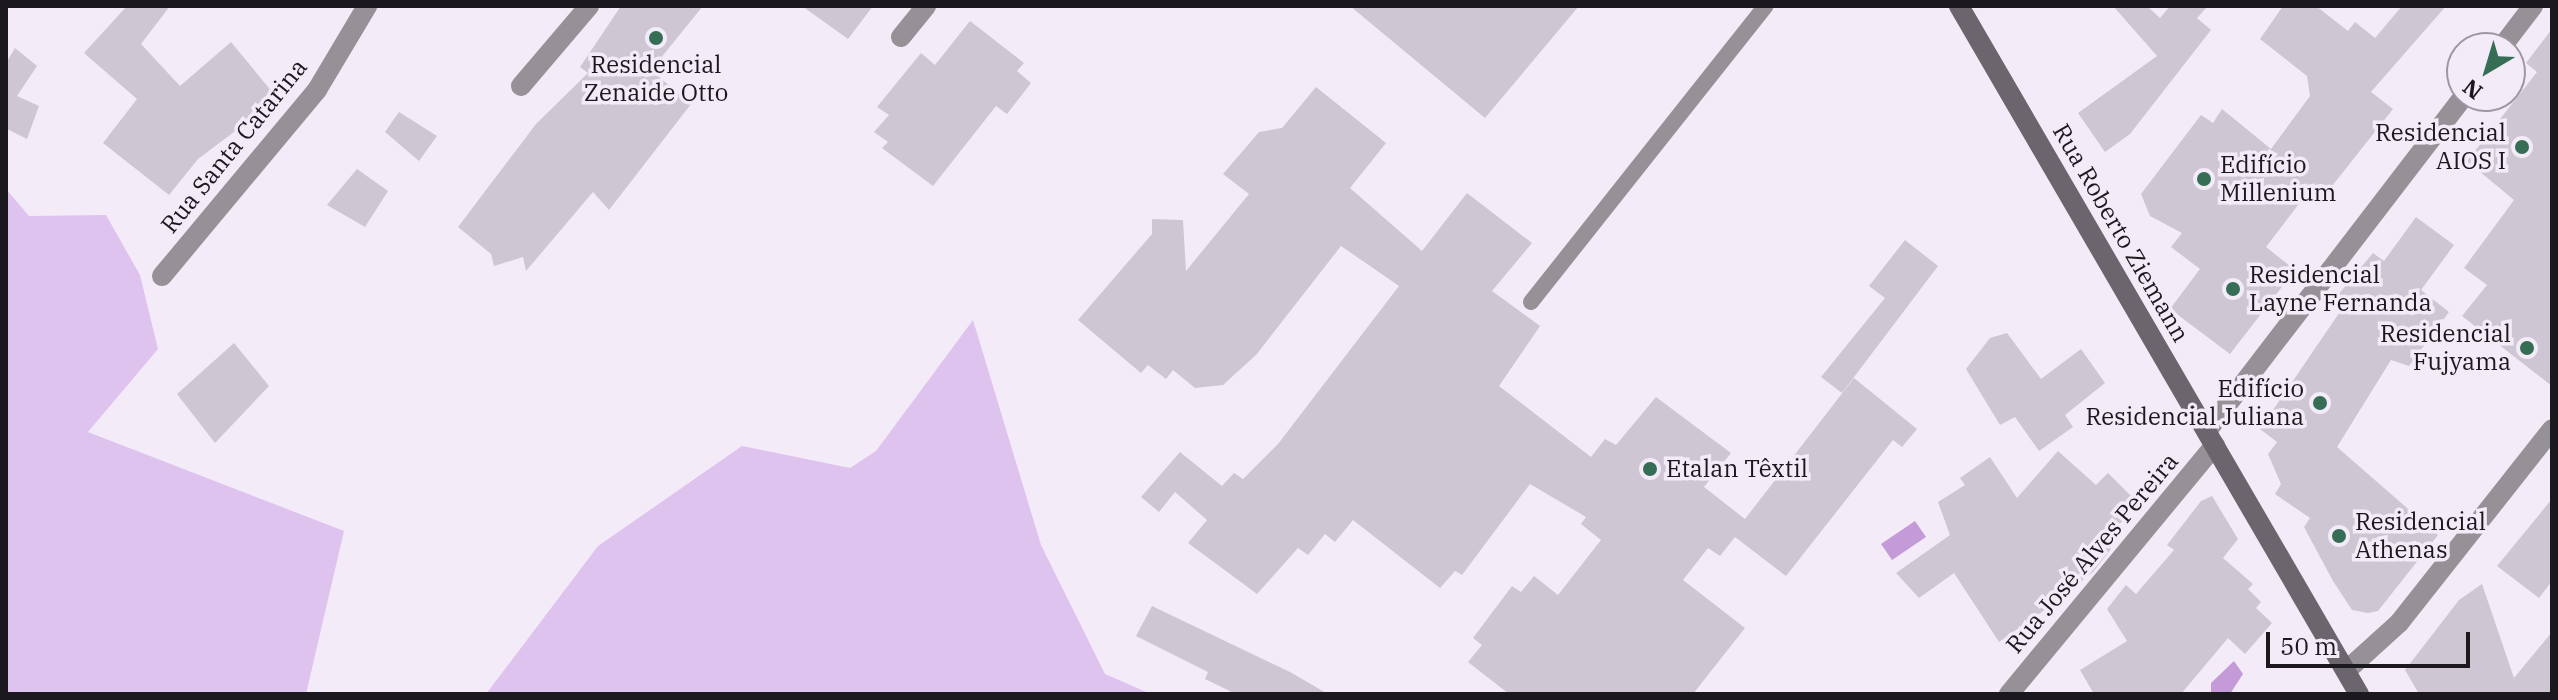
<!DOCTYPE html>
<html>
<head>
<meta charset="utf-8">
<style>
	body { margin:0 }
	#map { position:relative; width:2558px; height:700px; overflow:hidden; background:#f4ebf9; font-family:"IBM Plex Serif",serif }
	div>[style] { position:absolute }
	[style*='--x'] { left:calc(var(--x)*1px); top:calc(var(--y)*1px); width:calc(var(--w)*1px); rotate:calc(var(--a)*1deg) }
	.green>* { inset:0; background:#dfc3ef }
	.water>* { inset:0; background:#c49ad9 }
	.building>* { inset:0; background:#cec6d3 }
	.lane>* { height:16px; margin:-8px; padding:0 8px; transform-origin:8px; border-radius:8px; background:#959197 }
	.street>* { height:20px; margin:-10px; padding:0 10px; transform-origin:10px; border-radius:10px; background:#959197 }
	.secondary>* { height:20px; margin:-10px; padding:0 10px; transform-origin:10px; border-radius:10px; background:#6b656d }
	.dots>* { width:22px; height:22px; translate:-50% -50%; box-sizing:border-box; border:4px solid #f4ebf9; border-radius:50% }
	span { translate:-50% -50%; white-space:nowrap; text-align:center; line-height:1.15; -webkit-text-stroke:7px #f4ebf9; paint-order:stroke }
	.poi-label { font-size:24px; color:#1c191e }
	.right { translate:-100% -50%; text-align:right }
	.left { translate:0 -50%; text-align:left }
	.street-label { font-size:24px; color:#1c191e }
	.frame { position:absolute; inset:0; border:8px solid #1c191e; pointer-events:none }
	.north { position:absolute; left:2446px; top:32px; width:80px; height:80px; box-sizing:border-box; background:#f4ebf9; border:2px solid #9e97a1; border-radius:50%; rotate:218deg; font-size:22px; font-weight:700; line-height:32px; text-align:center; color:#1c191e }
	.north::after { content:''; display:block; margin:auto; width:28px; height:36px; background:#356d55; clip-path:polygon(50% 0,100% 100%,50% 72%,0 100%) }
	.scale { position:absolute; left:2266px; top:632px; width:204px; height:36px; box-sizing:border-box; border:4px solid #1c191e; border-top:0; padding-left:10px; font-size:24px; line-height:28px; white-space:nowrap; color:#1c191e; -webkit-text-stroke:6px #f4ebf9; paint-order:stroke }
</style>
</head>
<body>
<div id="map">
	<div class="green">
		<i style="clip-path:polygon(6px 189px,29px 216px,106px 215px,140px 275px,158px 349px,88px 432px,344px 531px,306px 694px,6px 694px)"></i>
		<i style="clip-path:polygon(973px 320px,1041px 545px,1105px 674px,1151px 694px,486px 694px,598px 546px,742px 446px,850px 468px,876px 451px)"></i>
	</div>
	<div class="water">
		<i style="clip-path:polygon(1915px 521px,1926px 537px,1892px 560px,1881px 544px)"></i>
		<i style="clip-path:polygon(2234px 661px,2243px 674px,2230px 694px,2211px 694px,2211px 683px)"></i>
	</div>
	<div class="building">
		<i style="clip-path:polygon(127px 6px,170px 6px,141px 44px,180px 86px,231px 42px,278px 99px,198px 159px,169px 195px,103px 143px,137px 99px,84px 53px)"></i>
		<i style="clip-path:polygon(621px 6px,703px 6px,651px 70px,691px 104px,609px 210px,593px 192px,526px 271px,523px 257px,494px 266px,491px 254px,458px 227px,536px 124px,588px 73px,580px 67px)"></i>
		<i style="clip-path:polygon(802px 6px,873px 6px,848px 39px)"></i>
		<i style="clip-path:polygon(1350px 6px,1579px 6px,1485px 118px)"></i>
		<i style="clip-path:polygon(2113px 6px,2147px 6px,2160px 18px,2170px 6px,2208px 6px,2197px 18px,2211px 30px,2130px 134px,2105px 152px,2078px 113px,2157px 56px)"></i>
		<i style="clip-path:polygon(2283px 6px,2316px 6px,2348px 31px,2355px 22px,2375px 38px,2402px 6px,2446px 6px,2371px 92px,2393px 109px,2317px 205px,2305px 196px,2266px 247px,2295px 270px,2230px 354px,2170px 309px,2200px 269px,2171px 247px,2182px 233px,2150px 216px,2141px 194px,2201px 115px,2213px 123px,2222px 109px,2271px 149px,2310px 96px,2307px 76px,2260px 39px)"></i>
		<i style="clip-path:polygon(970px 21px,1024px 63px,1017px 71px,1031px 83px,1007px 114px,996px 106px,933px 186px,882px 148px,888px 142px,874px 132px,889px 115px,877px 107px,921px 53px,935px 65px)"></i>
		<i style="clip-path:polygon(2552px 29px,2552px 386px,2462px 316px,2487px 285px,2464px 268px,2514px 200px,2467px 161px,2537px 72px,2526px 63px)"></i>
		<i style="clip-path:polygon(15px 48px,37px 66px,17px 96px,39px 106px,27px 139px,7px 129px,6px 63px)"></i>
		<i style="clip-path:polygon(1316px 87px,1386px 143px,1350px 188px,1422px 251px,1467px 193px,1532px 243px,1492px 291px,1540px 326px,1499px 386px,1591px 457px,1605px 439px,1616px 445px,1656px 397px,1731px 453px,1704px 487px,1745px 519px,1854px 378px,1917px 429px,1902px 447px,1893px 440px,1786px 576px,1735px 537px,1720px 556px,1708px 548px,1683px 580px,1745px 628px,1693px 694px,1509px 694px,1468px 662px,1482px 645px,1473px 638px,1512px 586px,1521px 592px,1534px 576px,1558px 595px,1601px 540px,1581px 524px,1586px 517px,1530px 484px,1462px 575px,1455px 571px,1440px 588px,1353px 520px,1335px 542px,1325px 534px,1308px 555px,1298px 548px,1257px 594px,1188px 543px,1207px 520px,1175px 492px,1159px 512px,1141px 497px,1180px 452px,1222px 486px,1234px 473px,1243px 479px,1278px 444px,1399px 286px,1341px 246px,1256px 355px,1223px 385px,1195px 388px,1173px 370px,1166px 379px,1148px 365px,1141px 373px,1078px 320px,1152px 234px,1152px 219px,1183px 220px,1186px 271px,1249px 194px,1223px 174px,1259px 132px,1282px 128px)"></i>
		<i style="clip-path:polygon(399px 112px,437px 136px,419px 161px,385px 132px)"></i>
		<i style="clip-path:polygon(357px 169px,388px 191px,365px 227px,327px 205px)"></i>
		<i style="clip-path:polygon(2416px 217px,2454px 245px,2421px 290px,2449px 312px,2409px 366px,2391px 360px,2337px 447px,2438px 535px,2378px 611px,2368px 613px,2352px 610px,2333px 581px,2304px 527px,2310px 518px,2275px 494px,2281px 484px,2268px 454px,2277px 442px,2260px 429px,2346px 303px,2337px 296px,2373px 253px,2384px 261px)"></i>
		<i style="clip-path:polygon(1905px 240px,1938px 266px,1842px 393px,1821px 377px,1885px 298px,1869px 286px)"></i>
		<i style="clip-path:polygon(2007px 333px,2041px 379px,2081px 349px,2105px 383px,2065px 415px,2073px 427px,2039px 451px,2015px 417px,2000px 425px,1966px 369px,1990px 338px)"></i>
		<i style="clip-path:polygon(234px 343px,269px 386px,215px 443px,177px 394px)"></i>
		<i style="clip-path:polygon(2058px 451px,2096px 485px,2108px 473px,2139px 504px,2103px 541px,2111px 549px,2093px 572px,2042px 612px,1999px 642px,1954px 573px,1919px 598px,1896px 573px,1950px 535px,1938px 502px,1965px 485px,1960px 478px,1990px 457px,2017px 498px)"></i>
		<i style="clip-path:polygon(2212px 496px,2238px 539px,2223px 558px,2253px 584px,2248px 589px,2261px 602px,2256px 608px,2272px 623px,2245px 654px,2228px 638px,2181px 694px,2094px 694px,2080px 670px,2127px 641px,2107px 609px,2126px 585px,2136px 594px,2174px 550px,2167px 545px,2201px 501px)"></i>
		<i style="clip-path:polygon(2552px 499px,2552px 581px,2539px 598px,2497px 566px)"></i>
		<i style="clip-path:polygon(2482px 584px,2514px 678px,2552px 632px,2552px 694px,2419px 694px,2405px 670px,2459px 600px)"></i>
		<i style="clip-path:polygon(1152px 606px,1290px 672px,1328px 694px,1236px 694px,1205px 679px,1208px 672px,1136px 636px)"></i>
	</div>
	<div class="lane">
		<i style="--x:1531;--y:302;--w:378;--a:-51.6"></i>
	</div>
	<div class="street">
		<i style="--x:901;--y:37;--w:40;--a:-51"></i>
		<i style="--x:2501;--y:48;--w:53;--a:-52.7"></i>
		<i style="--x:521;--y:86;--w:105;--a:-49.6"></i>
		<i style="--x:162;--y:276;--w:242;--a:-50.2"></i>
		<i style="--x:317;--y:90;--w:98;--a:-59.2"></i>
		<i style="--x:2207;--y:431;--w:422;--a:-52.5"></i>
		<i style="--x:2346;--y:671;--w:72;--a:-42.2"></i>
		<i style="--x:2399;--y:623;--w:247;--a:-51.7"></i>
		<i style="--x:2009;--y:694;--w:323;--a:-50.4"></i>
	</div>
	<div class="secondary">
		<i style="--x:1959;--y:6;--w:796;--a:59.83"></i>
	</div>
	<div class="dots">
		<i style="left:656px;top:38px;background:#356d55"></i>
		<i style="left:2522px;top:147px;background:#356d55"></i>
		<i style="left:2204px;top:179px;background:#356d55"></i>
		<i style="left:2233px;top:289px;background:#356d55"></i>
		<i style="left:2527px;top:348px;background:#356d55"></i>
		<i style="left:2320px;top:403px;background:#356d55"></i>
		<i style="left:1650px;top:469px;background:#356d55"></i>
		<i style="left:2339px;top:536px;background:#356d55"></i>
	</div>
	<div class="poi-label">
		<span style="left:656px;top:79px">Residencial<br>Zenaide Otto</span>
		<span class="right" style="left:2506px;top:147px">Residencial<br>AIOS I</span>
		<span class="left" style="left:2220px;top:179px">Edifício<br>Millenium</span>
		<span class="left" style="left:2249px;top:289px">Residencial<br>Layne Fernanda</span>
		<span class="right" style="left:2511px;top:348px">Residencial<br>Fujyama</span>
		<span class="right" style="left:2304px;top:403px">Edifício<br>Residencial Juliana</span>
		<span class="left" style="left:1666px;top:469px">Etalan Têxtil</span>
		<span class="left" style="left:2355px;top:536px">Residencial<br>Athenas</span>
	</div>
	<div class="street-label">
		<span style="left:234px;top:146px;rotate:-51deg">Rua Santa Catarina</span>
		<span style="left:2121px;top:233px;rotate:60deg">Rua Roberto Ziemann</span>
		<span style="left:2092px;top:553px;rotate:-50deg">Rua José Alves Pereira</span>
	</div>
	<div class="frame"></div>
	<div class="north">N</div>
	<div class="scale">50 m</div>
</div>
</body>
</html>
